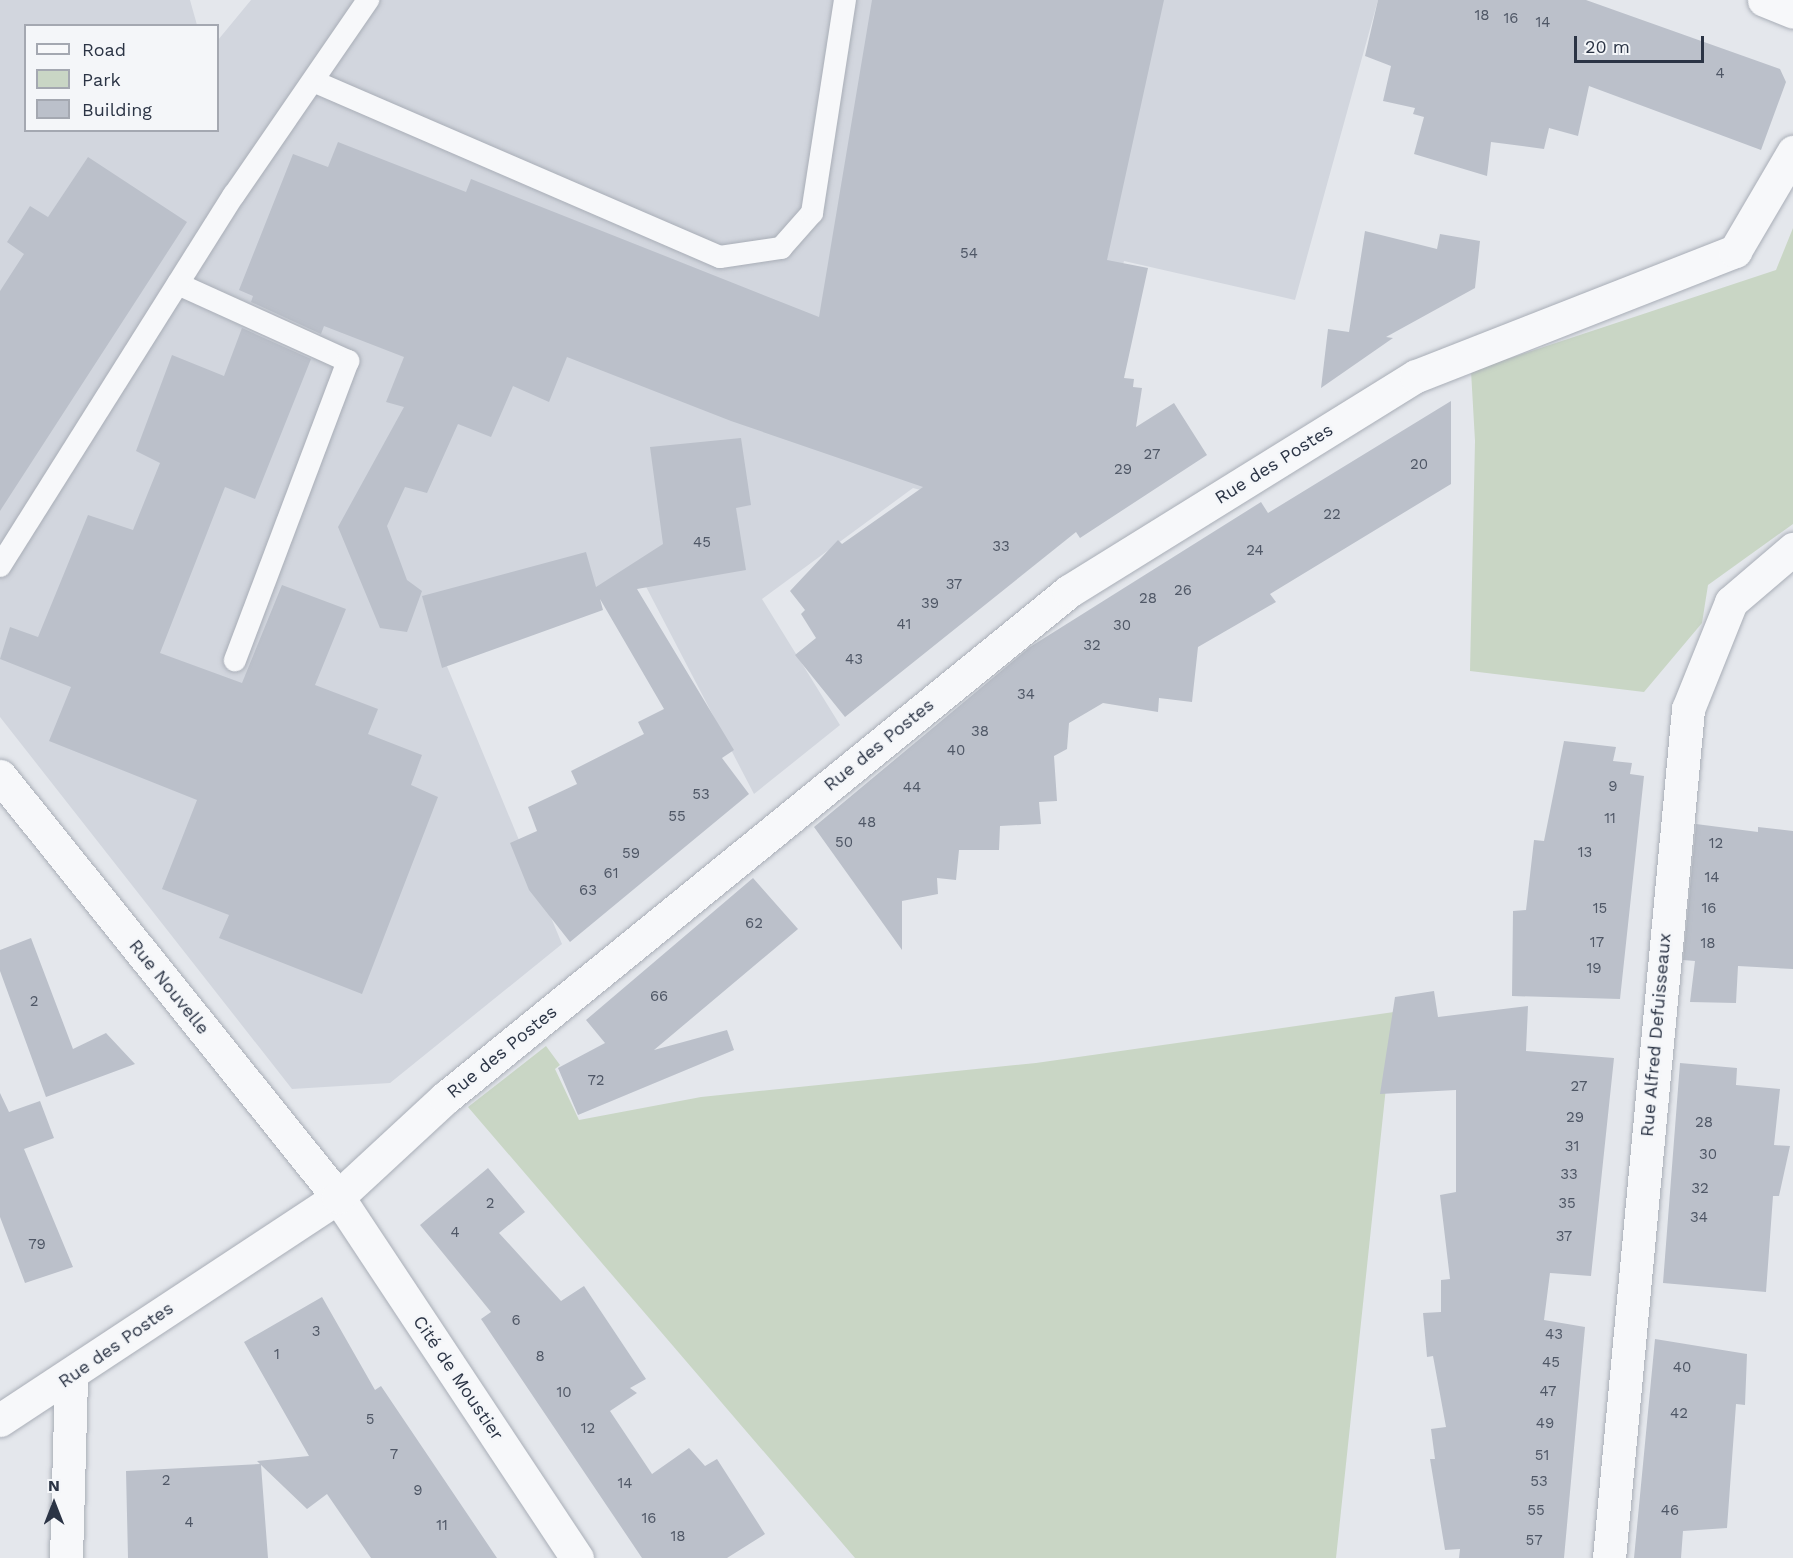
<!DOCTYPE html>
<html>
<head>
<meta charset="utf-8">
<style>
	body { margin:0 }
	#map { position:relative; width:1793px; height:1558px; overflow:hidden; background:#e4e7ec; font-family:"Work Sans",sans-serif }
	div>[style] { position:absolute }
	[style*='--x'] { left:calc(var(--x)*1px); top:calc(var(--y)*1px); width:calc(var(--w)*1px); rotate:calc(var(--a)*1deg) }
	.built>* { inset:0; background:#d2d6de }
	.green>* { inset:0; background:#c9d6c5 }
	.building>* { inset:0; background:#bbc0ca }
	.roads { filter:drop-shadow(0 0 2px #a9aeb7) drop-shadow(0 0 2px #a9aeb7) }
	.service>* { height:22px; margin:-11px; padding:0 11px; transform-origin:11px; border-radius:11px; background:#f7f8fa }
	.minor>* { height:33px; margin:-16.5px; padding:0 16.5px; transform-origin:16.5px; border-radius:16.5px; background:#f7f8fa }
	span { translate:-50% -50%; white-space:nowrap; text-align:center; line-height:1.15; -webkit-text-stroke:4.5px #f4f6f9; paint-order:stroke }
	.number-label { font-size:15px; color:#4f5766 }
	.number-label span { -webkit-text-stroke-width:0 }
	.street-label { font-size:18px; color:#2b3445 }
	.legend { position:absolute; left:24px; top:24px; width:195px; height:108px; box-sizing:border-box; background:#f4f6f9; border:2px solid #a4a8b1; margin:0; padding:8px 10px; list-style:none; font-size:18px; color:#2b3445 }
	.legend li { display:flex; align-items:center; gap:12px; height:30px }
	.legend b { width:30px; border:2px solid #a4a8b1 }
	.north { position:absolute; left:24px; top:1474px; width:60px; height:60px; -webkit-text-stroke:4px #f4f6f9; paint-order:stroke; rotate:0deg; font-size:16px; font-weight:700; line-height:24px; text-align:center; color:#2b3445 }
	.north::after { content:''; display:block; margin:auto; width:21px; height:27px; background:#2b3445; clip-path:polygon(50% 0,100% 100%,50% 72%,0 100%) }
	.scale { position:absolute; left:1574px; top:36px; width:130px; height:27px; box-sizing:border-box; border:3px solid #2b3445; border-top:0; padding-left:8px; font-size:18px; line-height:21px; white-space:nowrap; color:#2b3445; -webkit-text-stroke:4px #f4f6f9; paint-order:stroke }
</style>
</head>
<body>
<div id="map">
	<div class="built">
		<i style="clip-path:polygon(0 0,190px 0,197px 25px,26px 26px,26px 130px,218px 130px,218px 40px,251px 0,1378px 0,1295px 300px,1124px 261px,1054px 524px,913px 488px,762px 599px,840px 725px,754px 794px,642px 579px,439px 647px,562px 944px,390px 1083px,292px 1089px,0 717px)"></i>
	</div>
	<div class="green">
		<i style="clip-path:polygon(1793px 228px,1793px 524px,1708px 585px,1702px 623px,1644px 692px,1470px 671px,1475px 441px,1471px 371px,1776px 270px)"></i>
		<i style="clip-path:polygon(1394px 1012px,1336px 1558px,855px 1558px,468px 1107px,546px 1046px,560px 1065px,555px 1069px,579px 1120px,701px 1097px,1036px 1063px)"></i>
	</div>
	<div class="building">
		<i style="clip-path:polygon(872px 0,1164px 0,1107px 260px,1148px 268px,1124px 378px,1134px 379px,1133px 387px,1142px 388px,1136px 427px,1174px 403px,1207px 455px,1080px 538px,1076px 532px,845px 717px,795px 655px,816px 638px,801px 614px,805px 610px,790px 591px,838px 540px,842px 544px,923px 487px,731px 421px,567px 357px,549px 402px,513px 386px,491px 437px,458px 424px,427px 493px,405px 487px,387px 526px,407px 580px,422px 591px,407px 632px,380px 628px,338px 527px,404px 407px,386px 402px,404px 357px,324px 326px,321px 334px,251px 302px,253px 296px,239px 290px,293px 154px,328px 167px,338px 142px,466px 192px,471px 179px,819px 317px)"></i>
		<i style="clip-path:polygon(1378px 0,1586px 0,1780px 69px,1786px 82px,1761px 150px,1589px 86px,1578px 136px,1549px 128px,1544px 149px,1491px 142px,1487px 176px,1414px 154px,1424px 117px,1413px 114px,1415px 108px,1383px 101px,1391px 66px,1365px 56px)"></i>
		<i style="clip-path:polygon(88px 157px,187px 222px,0 511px,0 291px,24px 254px,7px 242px,30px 206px,48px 217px)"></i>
		<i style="clip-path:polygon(1365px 231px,1437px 249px,1440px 234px,1480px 241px,1475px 288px,1386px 337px,1393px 338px,1321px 388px,1328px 329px,1349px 332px)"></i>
		<i style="clip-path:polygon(242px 328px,311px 359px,255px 499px,225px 487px,160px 653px,242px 683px,282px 585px,346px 609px,315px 685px,378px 709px,368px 734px,422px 755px,411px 785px,438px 797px,362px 994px,219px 938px,229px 915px,162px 889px,197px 800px,49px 741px,71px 687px,0 659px,10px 627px,38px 637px,88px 515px,133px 530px,160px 463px,136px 451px,172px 355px,224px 376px)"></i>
		<i style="clip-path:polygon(1451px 401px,1451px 484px,1270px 594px,1276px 602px,1198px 647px,1192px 702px,1159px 698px,1158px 712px,1103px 703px,1069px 723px,1067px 749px,1054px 756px,1057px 801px,1039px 802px,1041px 824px,1000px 826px,999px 850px,959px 850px,956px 880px,937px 878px,938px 894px,902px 901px,902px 950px,814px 827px,1030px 647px,1261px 502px,1268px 513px)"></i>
		<i style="clip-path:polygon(741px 438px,751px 505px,736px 508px,746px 570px,637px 589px,734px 750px,722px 758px,749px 794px,570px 942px,529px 890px,510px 843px,537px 831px,528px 807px,577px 784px,571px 771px,644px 734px,638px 722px,664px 709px,600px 599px,603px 610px,442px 668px,422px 596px,586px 552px,596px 587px,663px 544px,650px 447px)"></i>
		<i style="clip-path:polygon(1564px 741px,1616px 747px,1613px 761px,1632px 763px,1630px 774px,1644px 776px,1620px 999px,1512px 996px,1513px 911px,1526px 910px,1534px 840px,1544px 841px)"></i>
		<i style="clip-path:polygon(1696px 824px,1758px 832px,1758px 827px,1793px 831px,1793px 969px,1738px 966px,1736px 1003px,1690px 1002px,1695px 961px,1683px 960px)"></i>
		<i style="clip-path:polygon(753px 878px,798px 929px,654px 1050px,727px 1030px,734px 1050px,578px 1115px,558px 1068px,605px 1043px,586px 1020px)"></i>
		<i style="clip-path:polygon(31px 938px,73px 1049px,106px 1033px,135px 1064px,46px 1097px,0 971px,0 950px)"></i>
		<i style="clip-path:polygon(1434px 991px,1438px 1017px,1528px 1006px,1526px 1051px,1614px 1058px,1591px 1276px,1550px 1273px,1544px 1320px,1585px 1327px,1564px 1558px,1459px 1558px,1460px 1549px,1445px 1550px,1430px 1459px,1435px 1459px,1431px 1429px,1446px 1427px,1433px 1356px,1427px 1357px,1423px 1313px,1441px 1312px,1441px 1280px,1450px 1279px,1440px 1195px,1456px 1192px,1456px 1090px,1380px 1094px,1395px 997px)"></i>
		<i style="clip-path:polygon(1680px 1063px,1737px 1068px,1736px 1085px,1780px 1089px,1774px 1145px,1790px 1146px,1779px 1196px,1773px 1196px,1766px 1292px,1663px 1283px)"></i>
		<i style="clip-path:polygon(0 1093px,9px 1112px,40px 1101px,54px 1138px,24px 1149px,73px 1267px,25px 1283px,0 1217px)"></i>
		<i style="clip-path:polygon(488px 1168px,525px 1212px,499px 1233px,561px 1301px,584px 1286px,646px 1379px,630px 1388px,637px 1393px,610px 1411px,652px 1474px,689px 1448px,705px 1466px,717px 1459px,765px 1534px,727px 1558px,642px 1558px,481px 1319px,491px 1312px,420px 1225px)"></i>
		<i style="clip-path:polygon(322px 1297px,375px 1390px,381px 1386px,497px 1558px,371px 1558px,327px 1494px,307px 1509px,261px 1465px,268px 1558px,128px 1558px,126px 1471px,260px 1464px,257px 1461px,309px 1456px,244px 1342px)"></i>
		<i style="clip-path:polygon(1655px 1339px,1747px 1354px,1745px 1405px,1736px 1404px,1727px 1528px,1683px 1531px,1681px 1558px,1634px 1558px)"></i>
	</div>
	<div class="roads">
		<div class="service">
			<i style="--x:313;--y:81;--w:443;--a:23.4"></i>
			<i style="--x:720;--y:257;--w:62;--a:-8.4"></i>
			<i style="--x:781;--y:248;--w:47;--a:-48.5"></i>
			<i style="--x:812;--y:213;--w:216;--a:-81.2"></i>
			<i style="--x:178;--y:284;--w:187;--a:24.4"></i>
			<i style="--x:348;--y:361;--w:320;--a:110.7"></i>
			<i style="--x:0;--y:566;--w:439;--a:-57.8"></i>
			<i style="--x:234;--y:195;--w:237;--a:-55.5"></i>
		</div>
		<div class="minor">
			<i style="--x:1764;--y:0;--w:31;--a:22"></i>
			<i style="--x:0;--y:776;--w:540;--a:51.24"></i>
			<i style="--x:338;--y:1197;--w:433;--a:56.5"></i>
			<i style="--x:0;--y:1420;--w:405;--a:-33.4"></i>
			<i style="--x:338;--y:1197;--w:146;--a:-42.8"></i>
			<i style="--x:445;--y:1098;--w:804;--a:-39.09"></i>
			<i style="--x:1069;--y:591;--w:408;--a:-31.8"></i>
			<i style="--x:1416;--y:376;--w:343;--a:-21.4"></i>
			<i style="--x:1735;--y:251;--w:115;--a:-59.6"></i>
			<i style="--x:66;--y:1558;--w:180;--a:-88.4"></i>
			<i style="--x:1609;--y:1558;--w:853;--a:-84.68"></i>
			<i style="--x:1688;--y:709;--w:115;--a:-68.1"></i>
			<i style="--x:1731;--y:602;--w:82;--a:-40.5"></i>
		</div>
	</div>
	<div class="number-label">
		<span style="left:1482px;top:16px">18</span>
		<span style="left:1511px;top:19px">16</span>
		<span style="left:1543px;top:23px">14</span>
		<span style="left:1720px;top:74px">4</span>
		<span style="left:969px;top:254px">54</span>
		<span style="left:1152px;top:455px">27</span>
		<span style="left:1419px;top:465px">20</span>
		<span style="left:1123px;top:470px">29</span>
		<span style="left:1332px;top:515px">22</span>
		<span style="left:702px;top:543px">45</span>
		<span style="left:1001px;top:547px">33</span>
		<span style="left:1255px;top:551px">24</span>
		<span style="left:954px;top:585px">37</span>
		<span style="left:1183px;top:591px">26</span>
		<span style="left:1148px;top:599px">28</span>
		<span style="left:930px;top:604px">39</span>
		<span style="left:904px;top:625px">41</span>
		<span style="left:1122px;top:626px">30</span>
		<span style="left:1092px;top:646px">32</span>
		<span style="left:854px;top:660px">43</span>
		<span style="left:1026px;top:695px">34</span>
		<span style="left:980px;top:732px">38</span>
		<span style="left:956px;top:751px">40</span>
		<span style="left:1613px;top:787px">9</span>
		<span style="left:912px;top:788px">44</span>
		<span style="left:701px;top:795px">53</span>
		<span style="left:677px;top:817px">55</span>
		<span style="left:1610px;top:819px">11</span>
		<span style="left:867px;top:823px">48</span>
		<span style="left:844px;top:843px">50</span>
		<span style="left:1716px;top:844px">12</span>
		<span style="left:1585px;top:853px">13</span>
		<span style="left:631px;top:854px">59</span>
		<span style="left:611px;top:874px">61</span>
		<span style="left:1712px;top:878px">14</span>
		<span style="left:588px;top:891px">63</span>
		<span style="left:1600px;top:909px">15</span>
		<span style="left:1709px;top:909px">16</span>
		<span style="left:754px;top:924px">62</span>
		<span style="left:1597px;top:943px">17</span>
		<span style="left:1708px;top:944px">18</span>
		<span style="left:1594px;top:969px">19</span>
		<span style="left:659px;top:997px">66</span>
		<span style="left:34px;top:1002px">2</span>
		<span style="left:596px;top:1081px">72</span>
		<span style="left:1579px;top:1087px">27</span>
		<span style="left:1575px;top:1118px">29</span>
		<span style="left:1704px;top:1123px">28</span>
		<span style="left:1572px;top:1147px">31</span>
		<span style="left:1708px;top:1155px">30</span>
		<span style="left:1569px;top:1175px">33</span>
		<span style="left:1700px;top:1189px">32</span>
		<span style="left:490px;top:1204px">2</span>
		<span style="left:1567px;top:1204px">35</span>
		<span style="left:1699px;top:1218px">34</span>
		<span style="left:455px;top:1233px">4</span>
		<span style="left:1564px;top:1237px">37</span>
		<span style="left:37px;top:1245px">79</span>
		<span style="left:516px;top:1321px">6</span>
		<span style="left:316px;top:1332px">3</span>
		<span style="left:1554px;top:1335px">43</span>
		<span style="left:277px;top:1355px">1</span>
		<span style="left:540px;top:1357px">8</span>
		<span style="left:1551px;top:1363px">45</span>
		<span style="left:1682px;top:1368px">40</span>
		<span style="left:1548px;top:1392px">47</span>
		<span style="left:564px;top:1393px">10</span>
		<span style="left:1679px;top:1414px">42</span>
		<span style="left:370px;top:1420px">5</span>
		<span style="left:1545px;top:1424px">49</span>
		<span style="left:588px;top:1429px">12</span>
		<span style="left:394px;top:1455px">7</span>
		<span style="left:1542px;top:1456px">51</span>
		<span style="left:166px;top:1481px">2</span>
		<span style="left:1539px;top:1482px">53</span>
		<span style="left:625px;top:1484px">14</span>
		<span style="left:418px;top:1491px">9</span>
		<span style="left:1536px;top:1511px">55</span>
		<span style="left:1670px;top:1511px">46</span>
		<span style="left:649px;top:1519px">16</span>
		<span style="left:189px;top:1523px">4</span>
		<span style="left:442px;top:1526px">11</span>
		<span style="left:678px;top:1537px">18</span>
		<span style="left:1534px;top:1541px">57</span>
	</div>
	<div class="street-label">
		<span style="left:1274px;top:464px;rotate:-32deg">Rue des Postes</span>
		<span style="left:879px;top:745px;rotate:-39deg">Rue des Postes</span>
		<span style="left:169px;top:987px;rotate:51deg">Rue Nouvelle</span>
		<span style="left:1656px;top:1035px;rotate:-85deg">Rue Alfred Defuisseaux</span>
		<span style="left:502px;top:1052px;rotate:-39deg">Rue des Postes</span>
		<span style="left:116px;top:1345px;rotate:-35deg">Rue des Postes</span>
		<span style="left:458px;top:1378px;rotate:56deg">Cité de Moustier</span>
	</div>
	<ul class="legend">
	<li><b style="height:8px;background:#f7f8fa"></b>Road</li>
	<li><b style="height:16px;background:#c9d6c5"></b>Park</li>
	<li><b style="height:16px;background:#bbc0ca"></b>Building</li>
	</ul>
	<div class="north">N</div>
	<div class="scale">20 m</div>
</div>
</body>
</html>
